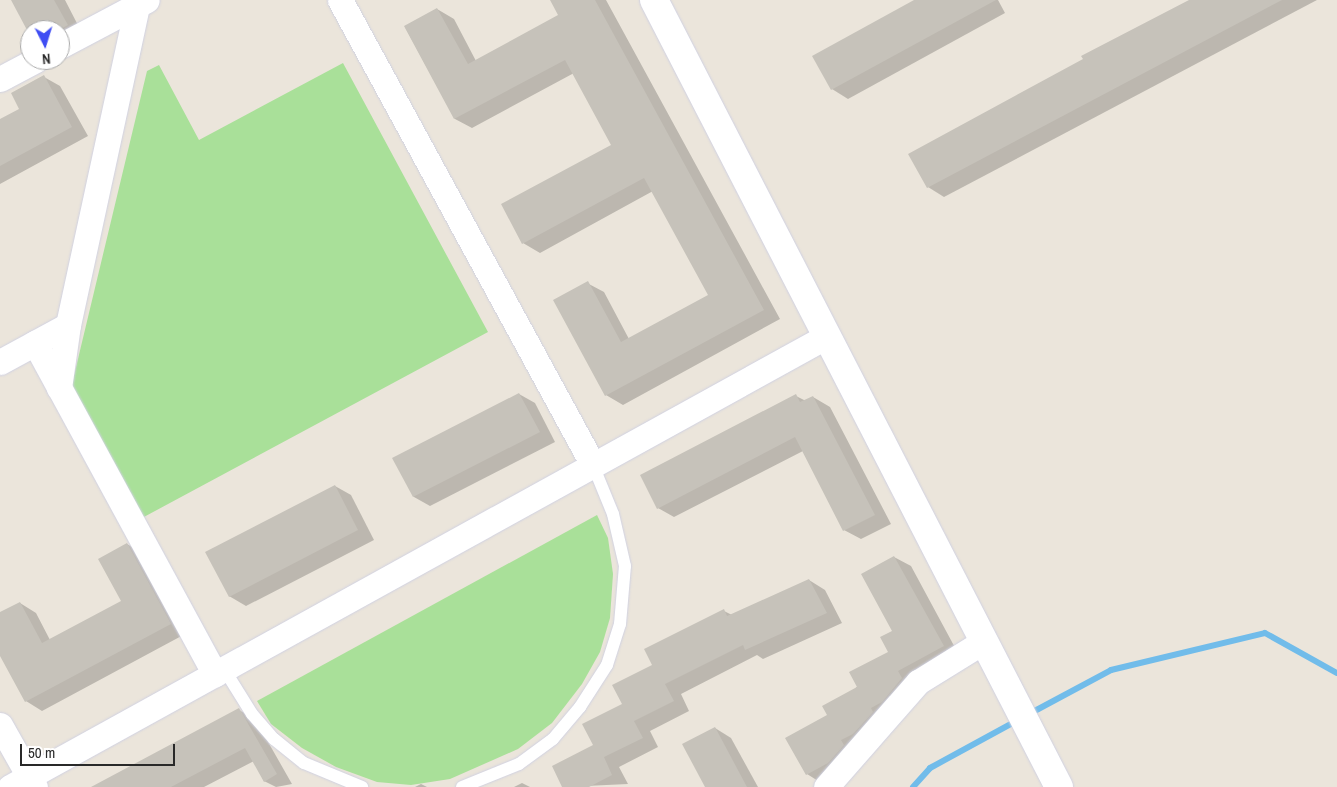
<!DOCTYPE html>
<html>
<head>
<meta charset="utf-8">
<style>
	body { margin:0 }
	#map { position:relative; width:1337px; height:787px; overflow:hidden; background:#ebe5db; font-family:"Archivo Narrow",sans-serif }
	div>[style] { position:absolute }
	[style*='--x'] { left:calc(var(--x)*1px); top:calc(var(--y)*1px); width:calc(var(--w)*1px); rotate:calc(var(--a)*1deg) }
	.green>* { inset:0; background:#a9e099 }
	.shadow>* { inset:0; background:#0003 }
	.stream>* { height:6px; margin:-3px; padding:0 3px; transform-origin:3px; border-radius:3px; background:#71bcea }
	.building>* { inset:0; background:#c6c2ba }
	.roads { filter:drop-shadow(0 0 1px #d0d1e1) drop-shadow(0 0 1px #d0d1e1) }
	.lane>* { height:12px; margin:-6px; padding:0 6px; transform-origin:6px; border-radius:6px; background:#fff }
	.street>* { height:25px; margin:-12.5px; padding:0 12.5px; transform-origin:12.5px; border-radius:12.5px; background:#fff }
	.secondary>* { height:28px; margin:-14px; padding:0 14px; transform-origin:14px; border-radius:14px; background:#fff }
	span { translate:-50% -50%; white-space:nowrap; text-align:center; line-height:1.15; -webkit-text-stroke:5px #fff; paint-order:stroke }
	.north { position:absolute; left:20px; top:20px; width:50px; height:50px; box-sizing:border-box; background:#fff; border:1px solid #a9a9a9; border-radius:50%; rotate:175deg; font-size:14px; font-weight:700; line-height:20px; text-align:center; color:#292929 }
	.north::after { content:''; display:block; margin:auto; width:18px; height:22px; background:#3f4df3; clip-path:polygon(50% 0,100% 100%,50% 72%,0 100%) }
	.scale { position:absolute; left:20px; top:744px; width:155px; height:22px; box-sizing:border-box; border:2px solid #292929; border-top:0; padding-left:6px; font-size:15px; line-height:18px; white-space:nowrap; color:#292929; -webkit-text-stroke:4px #fff; paint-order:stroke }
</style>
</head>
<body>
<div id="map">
	<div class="green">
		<i style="clip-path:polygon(343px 63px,488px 332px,142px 518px,71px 388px,147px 71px,159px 65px,199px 140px)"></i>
		<i style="clip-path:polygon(597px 515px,608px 538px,613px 574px,610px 618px,600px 652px,582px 684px,552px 723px,518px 749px,450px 779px,411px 785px,377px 782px,336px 767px,302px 748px,271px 724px,257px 701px)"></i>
	</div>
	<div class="shadow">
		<i style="clip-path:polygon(12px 0,65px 0,83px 35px,60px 47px,60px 30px,30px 30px,30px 34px)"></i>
		<i style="clip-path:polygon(551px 0,606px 0,780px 319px,623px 405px,606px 395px,587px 283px,604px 292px,629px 339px,710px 295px,653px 191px,540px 253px,523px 243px,613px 145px,574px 73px,472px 128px,455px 119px,405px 27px,437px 9px,454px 19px,476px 61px,560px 15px)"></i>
		<i style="clip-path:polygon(917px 0,998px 0,1005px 13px,848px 99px,832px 89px)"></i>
		<i style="clip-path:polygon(1192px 0,1317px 0,944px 197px,928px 187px)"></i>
		<i style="clip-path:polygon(44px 77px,60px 86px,88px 136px,0 184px,0 121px,21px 109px)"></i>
		<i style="clip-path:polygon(519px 394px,535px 403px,555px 442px,430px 506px,414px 497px,394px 459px)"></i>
		<i style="clip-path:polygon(796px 396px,806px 401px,813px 397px,830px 407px,891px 524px,861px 539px,844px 530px,803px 451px,674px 517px,658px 508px)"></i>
		<i style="clip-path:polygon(335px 486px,351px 495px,374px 540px,246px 606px,229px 596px)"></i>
		<i style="clip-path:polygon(127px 544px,144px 554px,187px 633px,42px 711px,26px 701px,0 653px,0 614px,20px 603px,36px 613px,50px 640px,123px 602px)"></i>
		<i style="clip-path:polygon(894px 557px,911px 566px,959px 655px,823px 784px,807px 774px,829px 716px,890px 652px,894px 631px)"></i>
		<i style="clip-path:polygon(809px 580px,825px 590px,842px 623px,763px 659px,757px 655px,681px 694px,689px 711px,650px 731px,658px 747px,619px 767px,628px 784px,564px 787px,654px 665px,724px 611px,732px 615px)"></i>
		<i style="clip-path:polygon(239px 710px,255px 719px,292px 784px,276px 787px,264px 781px,254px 761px,204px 787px,94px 787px)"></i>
		<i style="clip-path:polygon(715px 728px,731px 738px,758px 787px,706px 787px)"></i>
		<i style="clip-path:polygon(522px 783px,530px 787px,514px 787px)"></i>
		<i style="clip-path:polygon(421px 784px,427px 787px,415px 787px)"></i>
	</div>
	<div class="stream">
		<i style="--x:1029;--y:714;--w:93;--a:-28.2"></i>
		<i style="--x:1111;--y:670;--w:158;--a:-13.5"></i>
		<i style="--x:1265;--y:633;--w:82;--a:29.1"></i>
		<i style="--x:913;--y:787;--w:25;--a:-48"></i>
		<i style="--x:930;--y:768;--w:100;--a:-28.6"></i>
	</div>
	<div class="building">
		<i style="clip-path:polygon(11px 0,54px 0,68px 25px,59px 30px,27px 30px)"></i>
		<i style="clip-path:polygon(550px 0,595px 0,764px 310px,605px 396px,553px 300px,588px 281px,621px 342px,708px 295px,644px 178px,522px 244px,501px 204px,611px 145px,565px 60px,454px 119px,404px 26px,437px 8px,468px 64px,558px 15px)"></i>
		<i style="clip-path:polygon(914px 0,996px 0,831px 90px,812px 56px)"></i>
		<i style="clip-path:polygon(1189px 0,1282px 0,927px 188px,908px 154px,1083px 59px,1081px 56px)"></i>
		<i style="clip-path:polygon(44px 75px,72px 127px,0 166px,0 119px,19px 109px,11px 93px)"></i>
		<i style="clip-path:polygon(519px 393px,540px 432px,413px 497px,392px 458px)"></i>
		<i style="clip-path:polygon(796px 394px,800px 402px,813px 396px,875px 515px,843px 531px,795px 437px,657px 509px,640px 475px)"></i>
		<i style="clip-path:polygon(335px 485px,358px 530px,229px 597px,205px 552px)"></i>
		<i style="clip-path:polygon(127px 543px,171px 624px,25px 702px,0 656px,0 612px,20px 602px,42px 643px,121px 601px,98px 559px)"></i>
		<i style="clip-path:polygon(894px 556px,944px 646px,898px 671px,902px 678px,882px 702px,871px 708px,873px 712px,853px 734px,841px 740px,844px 745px,828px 763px,806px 775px,785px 738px,827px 715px,822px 706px,857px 687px,849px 672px,888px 652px,880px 637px,892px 631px,861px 574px)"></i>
		<i style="clip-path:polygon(809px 579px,827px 613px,745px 650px,743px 645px,665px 684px,674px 701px,634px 721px,643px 738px,604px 757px,612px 775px,589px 787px,562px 787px,552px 766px,593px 745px,582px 724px,622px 704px,612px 685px,652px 665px,644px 649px,724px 609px,727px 616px)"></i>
		<i style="clip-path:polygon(239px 708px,277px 774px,264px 782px,245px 748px,171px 787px,91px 787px)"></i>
		<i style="clip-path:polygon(715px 727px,747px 787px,705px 787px,682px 744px)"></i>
	</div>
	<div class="roads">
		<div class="lane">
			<i style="--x:224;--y:669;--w:53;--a:58.1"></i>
			<i style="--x:252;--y:714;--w:33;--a:49"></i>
			<i style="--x:274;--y:739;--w:38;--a:39"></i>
			<i style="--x:304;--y:763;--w:63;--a:22.5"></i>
			<i style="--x:462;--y:787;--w:61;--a:-22"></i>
			<i style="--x:519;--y:764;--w:42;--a:-36.3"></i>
			<i style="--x:553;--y:739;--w:42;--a:-49.8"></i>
			<i style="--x:580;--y:707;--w:50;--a:-57.3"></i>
			<i style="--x:607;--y:665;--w:43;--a:-72.4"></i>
			<i style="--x:620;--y:624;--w:58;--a:-85.1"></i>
			<i style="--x:625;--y:566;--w:53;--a:-103"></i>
			<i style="--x:613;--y:514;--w:53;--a:-112.2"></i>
		</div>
		<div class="street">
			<i style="--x:340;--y:0;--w:529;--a:61.45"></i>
			<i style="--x:60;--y:46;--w:98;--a:-27.9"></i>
			<i style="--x:0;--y:79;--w:40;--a:-28"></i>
			<i style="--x:35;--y:343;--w:377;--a:61.5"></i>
			<i style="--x:0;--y:362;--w:77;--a:-28.6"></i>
			<i style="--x:68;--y:325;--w:327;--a:-77.8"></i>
			<i style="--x:59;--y:388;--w:64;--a:-81.9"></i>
			<i style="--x:0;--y:725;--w:71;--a:60.6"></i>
			<i style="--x:10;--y:787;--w:933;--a:-28.9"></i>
			<i style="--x:826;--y:787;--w:140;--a:-48.8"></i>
			<i style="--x:918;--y:682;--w:78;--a:-31.8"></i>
		</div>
		<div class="secondary">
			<i style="--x:654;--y:0;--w:885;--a:62.77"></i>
		</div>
	</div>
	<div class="north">N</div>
	<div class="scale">50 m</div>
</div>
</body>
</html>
